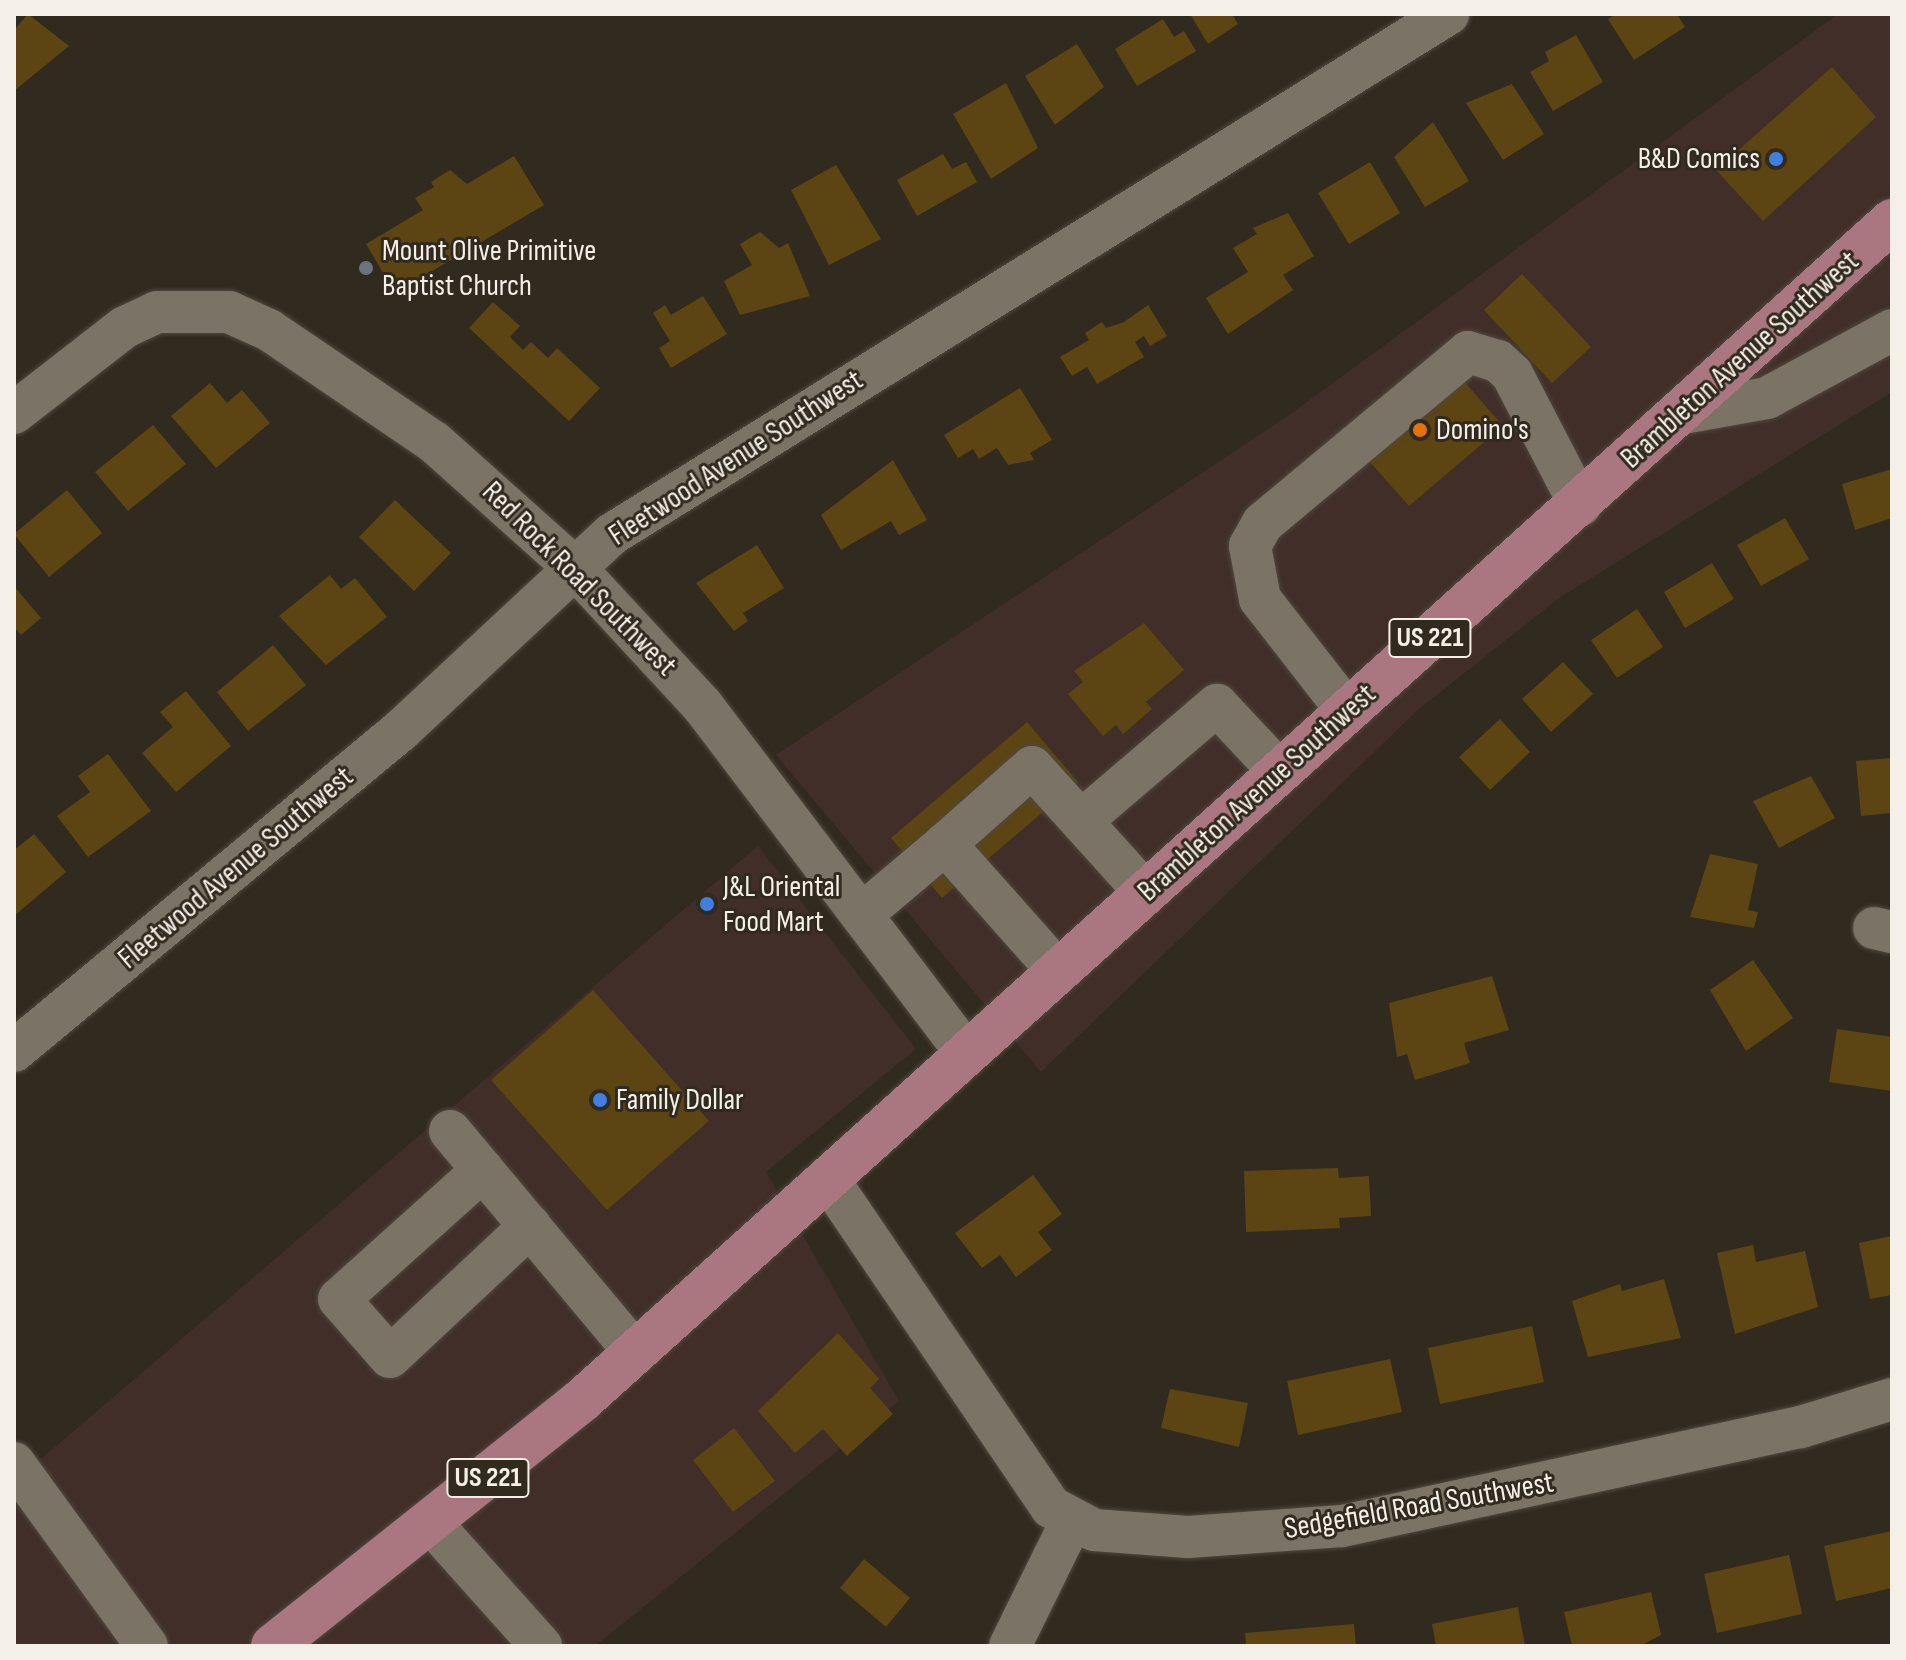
<!DOCTYPE html>
<html>
<head>
<meta charset="utf-8">
<style>
	body { margin:0 }
	#map { position:relative; width:1906px; height:1660px; overflow:hidden; background:#312a1f; font-family:"Sofia Sans Condensed",sans-serif }
	div>[style] { position:absolute }
	[style*='--x'] { left:calc(var(--x)*1px); top:calc(var(--y)*1px); width:calc(var(--w)*1px); rotate:calc(var(--a)*1deg) }
	.commercial>* { inset:0; background:#412e29 }
	.building>* { inset:0; background:#5c4513 }
	.roads { filter:drop-shadow(0 0 2px #4e483e) drop-shadow(0 0 2px #4e483e) }
	.minor>* { height:42px; margin:-21px; padding:0 21px; transform-origin:21px; border-radius:21px; background:#7b7365 }
	.major>* { height:44px; margin:-22px; padding:0 22px; transform-origin:22px; border-radius:22px; background:#aa7780 }
	.dots>* { width:22px; height:22px; translate:-50% -50%; box-sizing:border-box; border:4px solid #312a1f; border-radius:50% }
	span { translate:-50% -50%; white-space:nowrap; text-align:center; line-height:1.15; -webkit-text-stroke:6px #312a1f; paint-order:stroke }
	.shield-label span { padding:2px 6px; background:#312a1f; border:2px solid; border-radius:6px; -webkit-text-stroke-width:0 }
	.shield-label { font-size:28px; color:#f4efe7; font-weight:700 }
	.poi-label { font-size:30px; color:#f4efe7 }
	.right { translate:-100% -50%; text-align:right }
	.left { translate:0 -50%; text-align:left }
	.street-label { font-size:30px; color:#f4efe7 }
	.frame { position:absolute; inset:0; border:16px solid #f4efe7; pointer-events:none }
</style>
</head>
<body>
<div id="map">
	<div class="commercial">
		<i style="clip-path:polygon(1838px 14px,1892px 14px,1892px 392px,1559px 598px,1419px 709px,1041px 1072px,776px 755px,1289px 415px)"></i>
		<i style="clip-path:polygon(758px 846px,916px 1049px,766px 1172px,899px 1401px,595px 1646px,14px 1646px,14px 1482px)"></i>
	</div>
	<div class="building">
		<i style="clip-path:polygon(28px 14px,69px 46px,14px 91px,14px 30px)"></i>
		<i style="clip-path:polygon(1190px 14px,1232px 14px,1238px 24px,1208px 44px)"></i>
		<i style="clip-path:polygon(1616px 14px,1677px 14px,1685px 27px,1634px 60px,1608px 19px)"></i>
		<i style="clip-path:polygon(1163px 19px,1174px 37px,1184px 31px,1196px 51px,1137px 86px,1115px 49px)"></i>
		<i style="clip-path:polygon(1576px 35px,1603px 82px,1553px 111px,1530px 72px,1549px 61px,1545px 52px)"></i>
		<i style="clip-path:polygon(1077px 44px,1104px 87px,1055px 125px,1025px 76px)"></i>
		<i style="clip-path:polygon(1832px 67px,1876px 117px,1763px 221px,1716px 170px)"></i>
		<i style="clip-path:polygon(1006px 83px,1038px 148px,991px 179px,953px 114px)"></i>
		<i style="clip-path:polygon(1512px 84px,1544px 134px,1503px 160px,1466px 103px)"></i>
		<i style="clip-path:polygon(1433px 122px,1469px 181px,1425px 207px,1394px 157px)"></i>
		<i style="clip-path:polygon(943px 154px,952px 169px,966px 162px,977px 182px,917px 216px,897px 180px)"></i>
		<i style="clip-path:polygon(514px 156px,544px 205px,395px 293px,366px 244px,423px 210px,415px 198px,434px 187px,431px 182px,450px 170px,467px 184px)"></i>
		<i style="clip-path:polygon(1370px 162px,1400px 213px,1349px 244px,1318px 193px)"></i>
		<i style="clip-path:polygon(836px 165px,881px 239px,829px 265px,791px 190px)"></i>
		<i style="clip-path:polygon(1288px 213px,1314px 256px,1283px 275px,1293px 290px,1228px 334px,1206px 298px,1248px 272px,1233px 248px,1257px 234px,1253px 228px)"></i>
		<i style="clip-path:polygon(760px 232px,779px 248px,788px 243px,810px 296px,740px 315px,724px 281px,752px 265px,740px 244px)"></i>
		<i style="clip-path:polygon(1522px 274px,1591px 347px,1552px 383px,1484px 310px)"></i>
		<i style="clip-path:polygon(703px 296px,727px 334px,671px 368px,659px 348px,670px 341px,653px 313px,665px 305px,671px 315px)"></i>
		<i style="clip-path:polygon(493px 302px,520px 326px,510px 337px,523px 350px,531px 342px,548px 358px,557px 348px,600px 388px,569px 421px,469px 328px)"></i>
		<i style="clip-path:polygon(1148px 305px,1167px 336px,1150px 346px,1144px 336px,1135px 342px,1144px 357px,1097px 384px,1087px 367px,1072px 376px,1060px 357px,1089px 340px,1085px 333px,1102px 322px,1106px 328px,1124px 322px)"></i>
		<i style="clip-path:polygon(1456px 372px,1503px 426px,1409px 506px,1362px 453px)"></i>
		<i style="clip-path:polygon(210px 383px,227px 403px,242px 390px,270px 423px,216px 468px,171px 416px)"></i>
		<i style="clip-path:polygon(1020px 388px,1052px 440px,1030px 453px,1034px 460px,1008px 465px,997px 448px,979px 459px,973px 449px,958px 458px,944px 435px)"></i>
		<i style="clip-path:polygon(153px 425px,186px 464px,128px 511px,95px 472px)"></i>
		<i style="clip-path:polygon(893px 460px,927px 520px,899px 535px,891px 521px,841px 550px,821px 515px)"></i>
		<i style="clip-path:polygon(1892px 469px,1892px 518px,1855px 530px,1842px 484px)"></i>
		<i style="clip-path:polygon(67px 490px,102px 533px,49px 577px,14px 534px)"></i>
		<i style="clip-path:polygon(395px 500px,451px 553px,414px 591px,359px 537px)"></i>
		<i style="clip-path:polygon(1785px 518px,1809px 559px,1761px 586px,1737px 545px)"></i>
		<i style="clip-path:polygon(757px 545px,784px 588px,743px 613px,748px 621px,734px 631px,696px 583px)"></i>
		<i style="clip-path:polygon(1712px 563px,1734px 599px,1685px 628px,1664px 592px)"></i>
		<i style="clip-path:polygon(330px 575px,341px 589px,355px 578px,387px 617px,326px 665px,279px 616px)"></i>
		<i style="clip-path:polygon(14px 586px,41px 618px,21px 635px,14px 627px)"></i>
		<i style="clip-path:polygon(1637px 609px,1663px 647px,1617px 678px,1591px 640px)"></i>
		<i style="clip-path:polygon(1144px 623px,1184px 670px,1146px 702px,1152px 709px,1123px 734px,1116px 725px,1103px 736px,1068px 694px,1083px 682px,1074px 671px)"></i>
		<i style="clip-path:polygon(273px 645px,306px 685px,248px 731px,217px 692px)"></i>
		<i style="clip-path:polygon(1563px 662px,1593px 694px,1551px 732px,1522px 699px)"></i>
		<i style="clip-path:polygon(186px 691px,231px 746px,176px 792px,142px 753px,173px 727px,160px 712px)"></i>
		<i style="clip-path:polygon(1500px 719px,1530px 752px,1490px 790px,1459px 757px)"></i>
		<i style="clip-path:polygon(1027px 722px,1078px 782px,942px 898px,891px 838px)"></i>
		<i style="clip-path:polygon(108px 754px,151px 811px,88px 857px,57px 816px,90px 792px,78px 776px)"></i>
		<i style="clip-path:polygon(1892px 758px,1892px 813px,1861px 816px,1856px 761px)"></i>
		<i style="clip-path:polygon(1811px 776px,1835px 818px,1779px 848px,1753px 801px)"></i>
		<i style="clip-path:polygon(34px 834px,66px 872px,14px 916px,14px 850px)"></i>
		<i style="clip-path:polygon(1710px 854px,1758px 864px,1748px 910px,1758px 912px,1754px 928px,1690px 917px)"></i>
		<i style="clip-path:polygon(1753px 960px,1793px 1018px,1746px 1051px,1710px 990px)"></i>
		<i style="clip-path:polygon(1492px 976px,1509px 1030px,1464px 1043px,1470px 1063px,1415px 1080px,1407px 1054px,1397px 1057px,1389px 1003px)"></i>
		<i style="clip-path:polygon(593px 990px,709px 1121px,607px 1210px,491px 1080px)"></i>
		<i style="clip-path:polygon(1837px 1029px,1892px 1037px,1892px 1091px,1829px 1082px)"></i>
		<i style="clip-path:polygon(1338px 1168px,1339px 1178px,1369px 1176px,1371px 1216px,1339px 1218px,1340px 1228px,1246px 1232px,1244px 1171px)"></i>
		<i style="clip-path:polygon(1033px 1175px,1062px 1214px,1038px 1232px,1052px 1250px,1016px 1277px,1000px 1255px,982px 1268px,955px 1233px)"></i>
		<i style="clip-path:polygon(1892px 1236px,1892px 1295px,1870px 1299px,1859px 1243px)"></i>
		<i style="clip-path:polygon(1753px 1245px,1756px 1262px,1805px 1251px,1818px 1307px,1735px 1334px,1717px 1253px)"></i>
		<i style="clip-path:polygon(1664px 1279px,1681px 1338px,1588px 1357px,1572px 1301px,1620px 1284px,1622px 1291px)"></i>
		<i style="clip-path:polygon(1532px 1326px,1544px 1382px,1440px 1404px,1428px 1348px)"></i>
		<i style="clip-path:polygon(838px 1333px,879px 1379px,870px 1388px,893px 1414px,847px 1456px,823px 1429px,795px 1453px,758px 1411px)"></i>
		<i style="clip-path:polygon(1390px 1359px,1402px 1412px,1298px 1435px,1287px 1381px)"></i>
		<i style="clip-path:polygon(1170px 1389px,1248px 1403px,1239px 1447px,1161px 1428px)"></i>
		<i style="clip-path:polygon(734px 1428px,775px 1481px,733px 1512px,693px 1460px)"></i>
		<i style="clip-path:polygon(1892px 1531px,1892px 1588px,1836px 1601px,1824px 1546px)"></i>
		<i style="clip-path:polygon(1789px 1555px,1802px 1614px,1717px 1633px,1704px 1574px)"></i>
		<i style="clip-path:polygon(864px 1559px,910px 1598px,886px 1627px,840px 1588px)"></i>
		<i style="clip-path:polygon(1651px 1592px,1661px 1635px,1640px 1646px,1572px 1646px,1564px 1612px)"></i>
		<i style="clip-path:polygon(1518px 1607px,1525px 1646px,1436px 1646px,1432px 1624px)"></i>
		<i style="clip-path:polygon(1354px 1624px,1356px 1646px,1246px 1646px,1245px 1633px)"></i>
	</div>
	<div class="roads">
		<div class="minor">
			<i style="--x:14;--y:413;--w:140;--a:-37.8"></i>
			<i style="--x:125;--y:327;--w:35;--a:-25"></i>
			<i style="--x:157;--y:312;--w:72;--a:0"></i>
			<i style="--x:229;--y:312;--w:44;--a:24.2"></i>
			<i style="--x:269;--y:330;--w:199;--a:34.2"></i>
			<i style="--x:434;--y:442;--w:189;--a:41.8"></i>
			<i style="--x:575;--y:568;--w:187;--a:47.2"></i>
			<i style="--x:702;--y:705;--w:435;--a:52.8"></i>
			<i style="--x:1683;--y:413;--w:85;--a:-10.1"></i>
			<i style="--x:1767;--y:398;--w:142;--a:-28.5"></i>
			<i style="--x:1348;--y:712;--w:143;--a:-127.9"></i>
			<i style="--x:1260;--y:599;--w:54;--a:-100.7"></i>
			<i style="--x:1250;--y:546;--w:26;--a:-61"></i>
			<i style="--x:1263;--y:523;--w:267;--a:-39.8"></i>
			<i style="--x:1468;--y:352;--w:31;--a:17"></i>
			<i style="--x:1498;--y:361;--w:19;--a:43"></i>
			<i style="--x:1512;--y:374;--w:148;--a:62.6"></i>
			<i style="--x:1081;--y:821;--w:179;--a:-40.5"></i>
			<i style="--x:1217;--y:705;--w:92;--a:46.8"></i>
			<i style="--x:862;--y:914;--w:109;--a:-40.1"></i>
			<i style="--x:1874;--y:928;--w:18;--a:13"></i>
			<i style="--x:1057;--y:970;--w:169;--a:-131.6"></i>
			<i style="--x:945;--y:844;--w:116;--a:-41.5"></i>
			<i style="--x:1032;--y:767;--w:170;--a:47.9"></i>
			<i style="--x:14;--y:1051;--w:501;--a:-39.66"></i>
			<i style="--x:400;--y:731;--w:289;--a:-42.9"></i>
			<i style="--x:612;--y:534;--w:985;--a:-31.88"></i>
			<i style="--x:450;--y:1131;--w:287;--a:50.1"></i>
			<i style="--x:483;--y:1170;--w:193;--a:138.1"></i>
			<i style="--x:339;--y:1299;--w:77;--a:48.7"></i>
			<i style="--x:390;--y:1357;--w:192;--a:-43.1"></i>
			<i style="--x:828;--y:1179;--w:397;--a:55.8"></i>
			<i style="--x:1051;--y:1507;--w:49;--a:28.1"></i>
			<i style="--x:1094;--y:1530;--w:94;--a:4.3"></i>
			<i style="--x:1188;--y:1537;--w:154;--a:-4.1"></i>
			<i style="--x:1342;--y:1526;--w:470;--a:-12.2"></i>
			<i style="--x:1801;--y:1427;--w:95;--a:-17.1"></i>
			<i style="--x:14;--y:1463;--w:226;--a:54"></i>
			<i style="--x:432;--y:1524;--w:164;--a:48.2"></i>
			<i style="--x:1010;--y:1646;--w:138;--a:-63.8"></i>
		</div>
		<div class="major">
			<i style="--x:273;--y:1646;--w:394;--a:-38.5"></i>
			<i style="--x:581;--y:1401;--w:1764;--a:-41.99"></i>
		</div>
	</div>
	<div class="dots">
		<i style="left:1776px;top:159px;background:#3f7fe0"></i>
		<i style="left:366px;top:268px;background:#6b7280"></i>
		<i style="left:1420px;top:430px;background:#e8710a"></i>
		<i style="left:707px;top:904px;background:#3f7fe0"></i>
		<i style="left:600px;top:1100px;background:#3f7fe0"></i>
	</div>
	<div class="shield-label">
		<span style="left:1430px;top:638px">US 221</span>
		<span style="left:488px;top:1478px">US 221</span>
	</div>
	<div class="poi-label">
		<span class="right" style="left:1760px;top:159px">B&amp;D Comics</span>
		<span class="left" style="left:382px;top:268px">Mount Olive Primitive<br>Baptist Church</span>
		<span class="left" style="left:1436px;top:430px">Domino's</span>
		<span class="left" style="left:723px;top:904px">J&amp;L Oriental<br>Food Mart</span>
		<span class="left" style="left:616px;top:1100px">Family Dollar</span>
	</div>
	<div class="street-label">
		<span style="left:1740px;top:360px;rotate:-42deg">Brambleton Avenue Southwest</span>
		<span style="left:736px;top:458px;rotate:-33deg">Fleetwood Avenue Southwest</span>
		<span style="left:579px;top:579px;rotate:45deg">Red Rock Road Southwest</span>
		<span style="left:1257px;top:793px;rotate:-42deg">Brambleton Avenue Southwest</span>
		<span style="left:236px;top:868px;rotate:-40deg">Fleetwood Avenue Southwest</span>
		<span style="left:1419px;top:1506px;rotate:-10deg">Sedgefield Road Southwest</span>
	</div>
	<div class="frame"></div>
</div>
</body>
</html>
